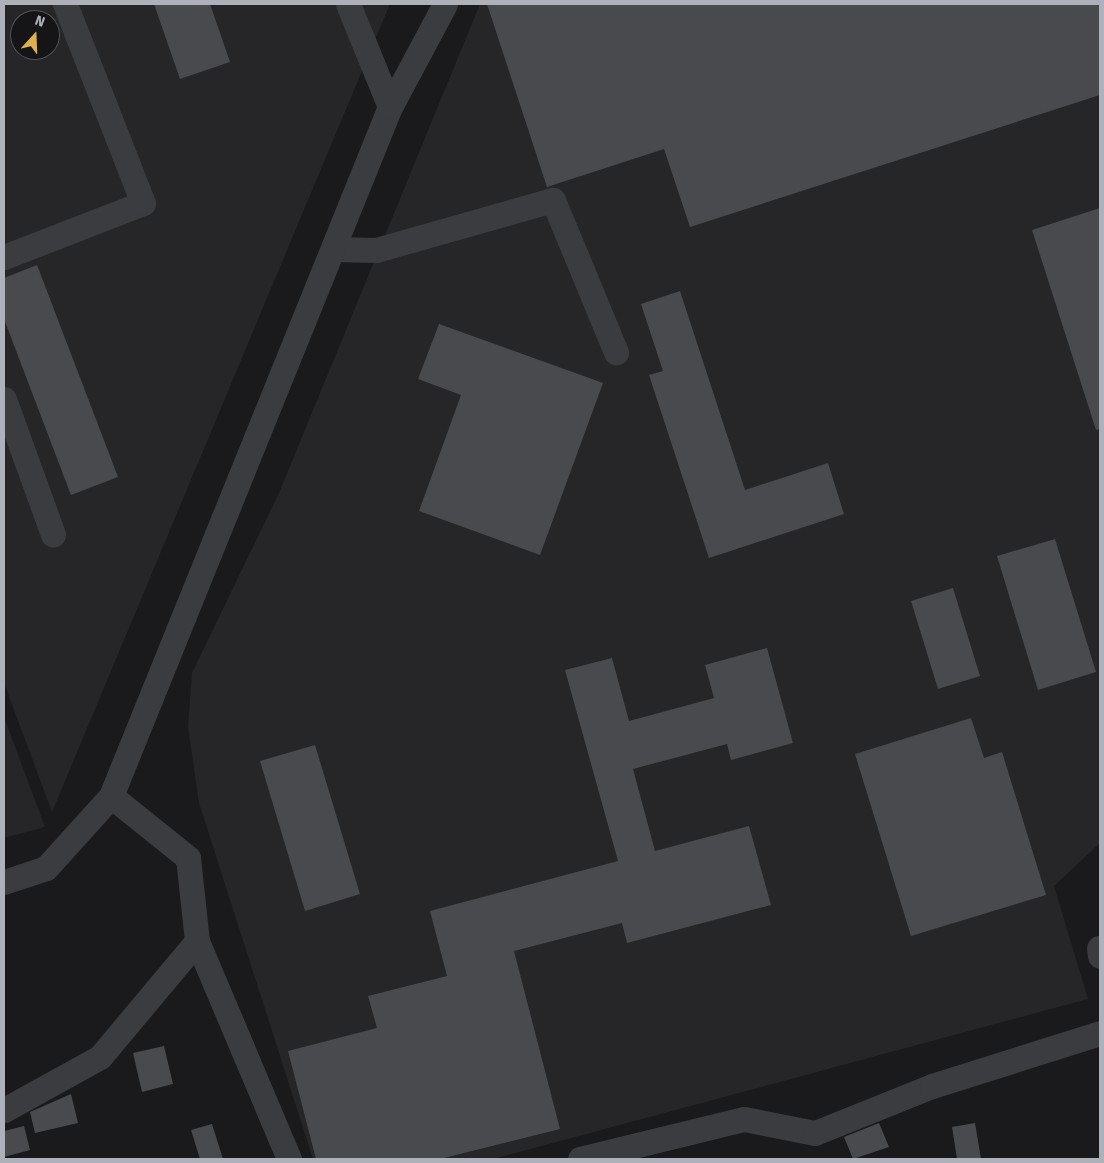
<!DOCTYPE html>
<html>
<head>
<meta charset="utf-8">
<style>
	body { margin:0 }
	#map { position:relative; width:1104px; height:1163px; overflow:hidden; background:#1a1a1c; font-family:"Fira Sans",sans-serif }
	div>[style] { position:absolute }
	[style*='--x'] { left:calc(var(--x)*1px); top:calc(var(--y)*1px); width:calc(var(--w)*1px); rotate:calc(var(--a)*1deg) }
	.built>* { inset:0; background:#262629 }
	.building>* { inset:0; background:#494a4e }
	.minor>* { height:25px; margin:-12.5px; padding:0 12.5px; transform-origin:12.5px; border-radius:12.5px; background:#3b3c40 }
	span { translate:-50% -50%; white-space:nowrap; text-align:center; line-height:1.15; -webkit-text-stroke:4.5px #151517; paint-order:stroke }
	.frame { position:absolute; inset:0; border:5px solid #aeb1ba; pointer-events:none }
	.north { position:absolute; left:10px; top:10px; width:50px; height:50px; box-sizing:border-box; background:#151517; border:1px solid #525358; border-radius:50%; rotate:20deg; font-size:14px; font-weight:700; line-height:20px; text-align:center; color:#aeb1ba }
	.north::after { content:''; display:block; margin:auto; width:18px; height:22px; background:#deb04f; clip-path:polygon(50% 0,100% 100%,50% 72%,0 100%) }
</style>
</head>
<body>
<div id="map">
	<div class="built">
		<i style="clip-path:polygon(evenodd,4px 4px,390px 4px,52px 812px,4px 683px,4px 4px,20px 20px,50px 20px,50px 50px,20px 50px,20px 20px)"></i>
		<i style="clip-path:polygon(480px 4px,1100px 4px,1100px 843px,1054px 886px,1088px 999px,493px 1159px,313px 1159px,199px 803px,188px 727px,192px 673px,279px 493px)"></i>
		<i style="clip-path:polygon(4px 717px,45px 827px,4px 838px)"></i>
	</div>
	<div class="building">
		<i style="clip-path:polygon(154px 4px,210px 4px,230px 62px,180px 79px)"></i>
		<i style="clip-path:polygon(487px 4px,1100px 4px,1100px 95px,690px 227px,664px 149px,547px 187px)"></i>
		<i style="clip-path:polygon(1100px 208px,1100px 429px,1096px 430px,1032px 230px)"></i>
		<i style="clip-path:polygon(37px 265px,118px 477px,71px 495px,4px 319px,4px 278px)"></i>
		<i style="clip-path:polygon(680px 291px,745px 490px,828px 463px,844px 514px,709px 558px,649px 375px,663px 371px,641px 304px)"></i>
		<i style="clip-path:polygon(439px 324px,603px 383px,540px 555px,419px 511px,461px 395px,418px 379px)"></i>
		<i style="clip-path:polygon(1055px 539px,1096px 672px,1038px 690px,997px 556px)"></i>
		<i style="clip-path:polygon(953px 588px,980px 676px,938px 689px,911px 601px)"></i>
		<i style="clip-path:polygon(767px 648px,793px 743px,731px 760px,727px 744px,633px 769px,655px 851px,749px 826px,771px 905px,627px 943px,622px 923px,514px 951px,560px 1129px,440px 1159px,316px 1159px,288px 1051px,377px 1028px,368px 996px,447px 976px,430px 911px,618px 861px,565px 670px,612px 658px,629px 721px,714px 698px,705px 665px)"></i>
		<i style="clip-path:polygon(971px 718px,984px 758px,1002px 752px,1046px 895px,911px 936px,855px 754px)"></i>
		<i style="clip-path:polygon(315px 745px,360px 894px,305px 911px,260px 761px)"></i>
		<i style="clip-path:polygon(164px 1046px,173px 1084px,142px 1092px,133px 1053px)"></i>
		<i style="clip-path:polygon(71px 1094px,78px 1123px,35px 1133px,30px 1112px)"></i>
		<i style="clip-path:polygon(879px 1123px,889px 1147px,853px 1159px,844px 1137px)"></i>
		<i style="clip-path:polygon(975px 1123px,981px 1159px,957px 1159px,952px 1127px)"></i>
		<i style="clip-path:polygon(212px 1124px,223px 1159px,200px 1159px,191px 1130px)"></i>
		<i style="clip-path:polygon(24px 1126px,30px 1150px,4px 1157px,4px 1131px)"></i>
	</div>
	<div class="minor">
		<i style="--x:348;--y:4;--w:111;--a:67.8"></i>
		<i style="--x:333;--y:249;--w:43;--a:1.3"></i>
		<i style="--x:376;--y:250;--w:184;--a:-15.8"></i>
		<i style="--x:553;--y:200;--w:165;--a:67.5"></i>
		<i style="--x:4;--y:257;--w:149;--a:-21.2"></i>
		<i style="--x:143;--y:203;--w:214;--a:-111.4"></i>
		<i style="--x:4;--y:399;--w:144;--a:70.1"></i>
		<i style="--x:111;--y:796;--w:99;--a:38.8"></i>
		<i style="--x:188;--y:858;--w:83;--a:83.8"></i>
		<i style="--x:197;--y:941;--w:237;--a:67.1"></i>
		<i style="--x:4;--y:882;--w:44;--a:-18.4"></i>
		<i style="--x:46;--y:868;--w:97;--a:-47.9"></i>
		<i style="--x:111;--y:796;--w:743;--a:-67.96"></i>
		<i style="--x:390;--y:107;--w:117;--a:-61.9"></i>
		<i style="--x:1099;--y:948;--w:8;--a:83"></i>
		<i style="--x:4;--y:1110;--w:110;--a:-28.9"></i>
		<i style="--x:100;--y:1057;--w:151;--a:-50.1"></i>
		<i style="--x:580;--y:1159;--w:169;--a:-13.7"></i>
		<i style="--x:744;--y:1119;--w:72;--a:11.2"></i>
		<i style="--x:815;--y:1133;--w:126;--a:-21.9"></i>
		<i style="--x:932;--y:1086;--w:176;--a:-17.5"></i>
	</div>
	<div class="frame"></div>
	<div class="north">N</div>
</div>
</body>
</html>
